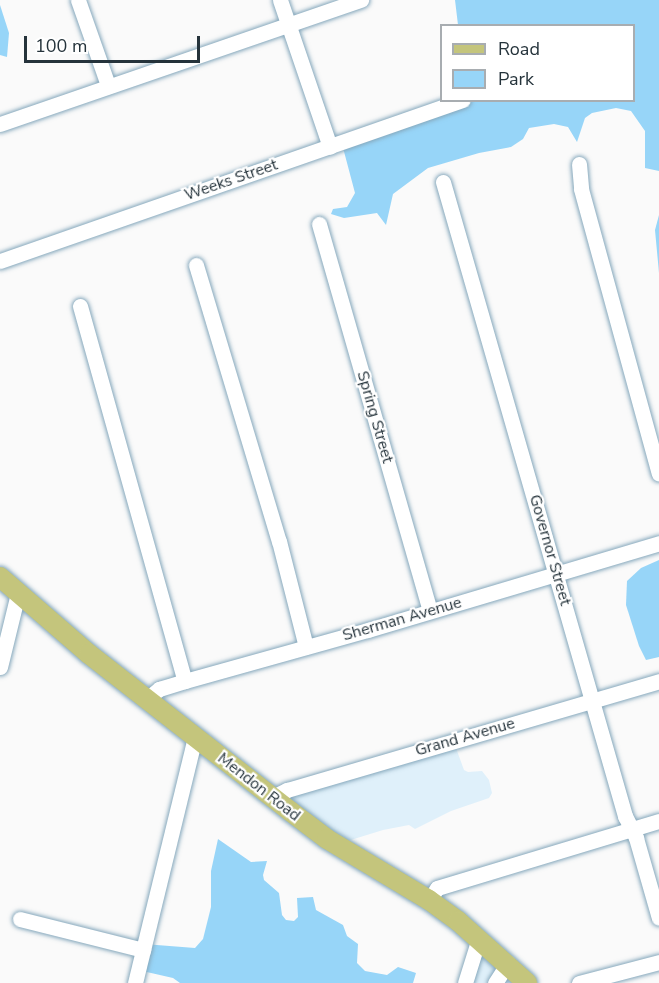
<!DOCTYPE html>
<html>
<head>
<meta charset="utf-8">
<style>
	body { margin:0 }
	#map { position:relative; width:659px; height:983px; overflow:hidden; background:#fafafa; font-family:"Nunito Sans",sans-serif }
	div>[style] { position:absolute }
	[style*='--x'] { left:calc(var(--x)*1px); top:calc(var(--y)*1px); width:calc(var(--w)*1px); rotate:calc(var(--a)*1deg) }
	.built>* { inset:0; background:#dff0fa }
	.green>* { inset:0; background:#97d5f8 }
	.roads { filter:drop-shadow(0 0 2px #86a8bc) drop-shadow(0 0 2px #86a8bc) }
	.minor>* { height:15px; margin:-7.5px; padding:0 7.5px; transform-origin:7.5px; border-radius:7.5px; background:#fff }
	.major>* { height:20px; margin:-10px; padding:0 10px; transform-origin:10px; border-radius:10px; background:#c4c57c }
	span { translate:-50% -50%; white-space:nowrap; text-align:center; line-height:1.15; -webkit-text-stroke:4.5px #fff; paint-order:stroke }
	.street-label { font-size:16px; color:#25333b }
	.legend { position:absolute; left:440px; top:24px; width:195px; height:78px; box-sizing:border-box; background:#fff; border:2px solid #a8adb1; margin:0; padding:8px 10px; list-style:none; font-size:18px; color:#25333b }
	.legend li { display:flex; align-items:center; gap:12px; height:30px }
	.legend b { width:30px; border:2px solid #a8adb1 }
	.scale { position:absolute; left:24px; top:36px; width:176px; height:27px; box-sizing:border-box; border:3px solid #25333b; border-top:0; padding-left:8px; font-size:18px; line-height:21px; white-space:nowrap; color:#25333b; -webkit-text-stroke:4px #fff; paint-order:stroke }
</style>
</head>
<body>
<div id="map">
	<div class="built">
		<i style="clip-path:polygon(452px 737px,464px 770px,468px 772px,482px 771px,489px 780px,492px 793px,489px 798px,451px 811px,415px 829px,409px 825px,383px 830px,341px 843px,279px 795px)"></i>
		<i style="clip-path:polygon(480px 937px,531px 983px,465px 983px)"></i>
	</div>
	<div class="green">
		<i style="clip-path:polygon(455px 0,659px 0,659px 171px,645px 168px,645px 131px,631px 111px,616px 108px,592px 113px,585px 118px,577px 142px,568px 127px,554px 124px,529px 128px,523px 139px,511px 147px,479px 153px,428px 168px,393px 194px,386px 225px,377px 213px,344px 218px,331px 214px,333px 209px,347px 207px,355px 193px,342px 144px,472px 101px,634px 100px,634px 26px,458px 25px)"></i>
		<i style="clip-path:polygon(0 5px,9px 33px,7px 57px,0 55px)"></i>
		<i style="clip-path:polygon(659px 215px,659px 273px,655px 230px)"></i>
		<i style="clip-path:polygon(659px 560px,659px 657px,646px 660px,639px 646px,626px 605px,627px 581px,641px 568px)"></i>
		<i style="clip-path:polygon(218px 839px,251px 862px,267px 861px,263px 875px,264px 880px,279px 893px,282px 915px,286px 920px,294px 921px,298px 917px,297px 898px,313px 897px,316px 910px,343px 925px,347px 936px,358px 944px,357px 963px,365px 971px,387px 975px,398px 967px,416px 973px,413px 983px,180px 983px,173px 978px,138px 970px,144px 944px,195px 948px,203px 939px,211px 907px,211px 871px)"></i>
	</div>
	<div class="roads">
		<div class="minor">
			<i style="--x:78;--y:0;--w:90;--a:70.6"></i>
			<i style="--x:280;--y:0;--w:155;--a:71.2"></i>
			<i style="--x:0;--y:124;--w:382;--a:-19"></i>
			<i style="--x:579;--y:164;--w:25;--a:85"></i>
			<i style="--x:581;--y:189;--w:295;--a:74.7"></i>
			<i style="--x:443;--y:182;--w:660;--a:73.98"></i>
			<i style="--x:625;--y:816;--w:25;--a:63"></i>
			<i style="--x:636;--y:838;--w:83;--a:74"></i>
			<i style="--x:319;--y:224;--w:402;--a:74"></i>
			<i style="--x:0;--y:261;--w:490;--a:-19.2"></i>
			<i style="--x:196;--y:265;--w:288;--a:73.3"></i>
			<i style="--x:279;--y:541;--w:109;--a:75.7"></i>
			<i style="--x:80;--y:306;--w:389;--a:74.4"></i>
			<i style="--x:0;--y:667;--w:76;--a:-76.3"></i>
			<i style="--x:147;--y:699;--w:16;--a:-40"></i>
			<i style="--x:159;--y:689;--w:27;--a:-17"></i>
			<i style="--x:185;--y:681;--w:190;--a:-15.6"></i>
			<i style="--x:368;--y:630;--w:304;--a:-16.6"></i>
			<i style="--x:273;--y:797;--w:16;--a:-27"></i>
			<i style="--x:287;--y:790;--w:388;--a:-16.3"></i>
			<i style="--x:429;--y:900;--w:14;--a:-56"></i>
			<i style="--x:437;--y:888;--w:232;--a:-16.8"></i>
			<i style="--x:20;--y:919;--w:127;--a:14.1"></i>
			<i style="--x:135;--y:983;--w:253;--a:-76.3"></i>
			<i style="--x:465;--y:983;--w:47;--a:-72.7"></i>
			<i style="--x:495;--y:983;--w:24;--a:-57"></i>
			<i style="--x:579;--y:983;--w:83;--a:-14.7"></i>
		</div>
		<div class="major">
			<i style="--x:0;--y:577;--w:118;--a:40.9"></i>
			<i style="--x:89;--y:654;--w:255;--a:38"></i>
			<i style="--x:290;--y:811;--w:46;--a:37.1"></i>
			<i style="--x:327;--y:839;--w:119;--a:30.9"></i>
			<i style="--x:429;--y:900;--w:36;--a:36"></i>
			<i style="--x:458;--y:921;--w:93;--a:41.9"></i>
		</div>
	</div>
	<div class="street-label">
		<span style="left:231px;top:180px;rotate:-19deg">Weeks Street</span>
		<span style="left:375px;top:417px;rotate:74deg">Spring Street</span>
		<span style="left:550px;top:550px;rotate:74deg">Governor Street</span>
		<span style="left:402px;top:619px;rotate:-16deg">Sherman Avenue</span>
		<span style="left:465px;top:737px;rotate:-16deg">Grand Avenue</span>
		<span style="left:259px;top:787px;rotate:38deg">Mendon Road</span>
	</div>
	<ul class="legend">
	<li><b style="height:8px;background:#c4c57c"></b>Road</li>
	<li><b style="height:16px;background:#97d5f8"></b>Park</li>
	</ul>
	<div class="scale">100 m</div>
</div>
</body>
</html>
